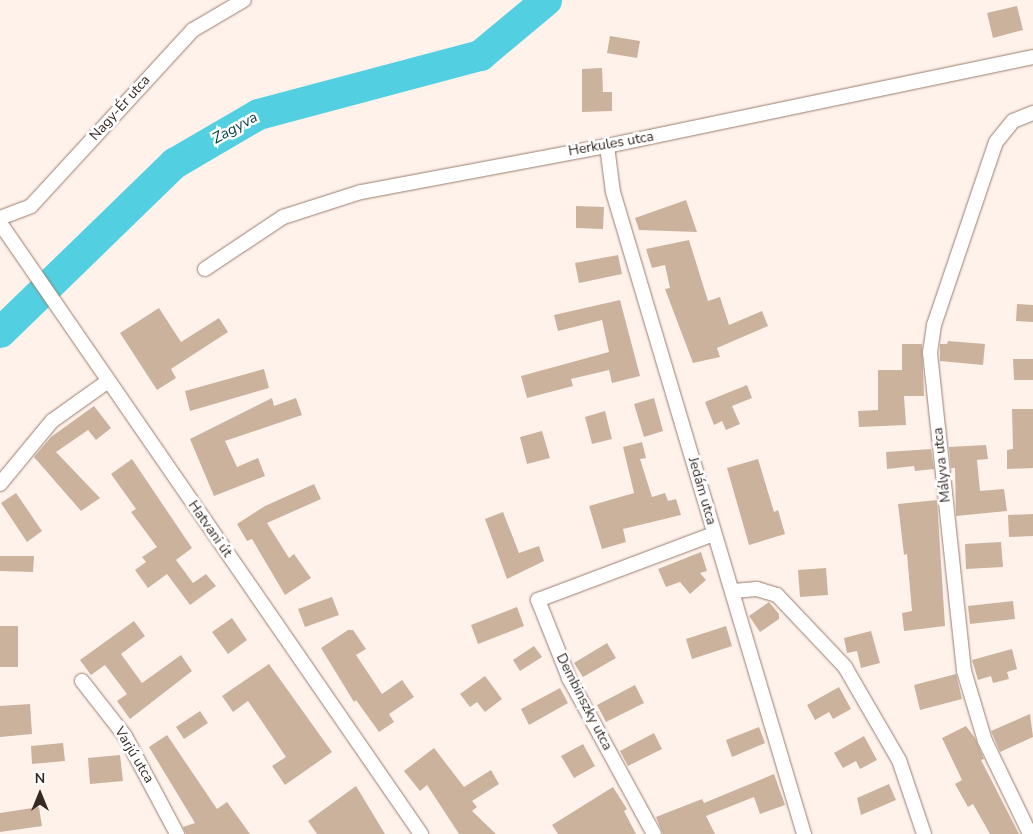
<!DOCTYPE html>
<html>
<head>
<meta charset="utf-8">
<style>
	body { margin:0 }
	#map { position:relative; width:1033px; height:834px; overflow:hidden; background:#fff2eb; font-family:"Nunito Sans",sans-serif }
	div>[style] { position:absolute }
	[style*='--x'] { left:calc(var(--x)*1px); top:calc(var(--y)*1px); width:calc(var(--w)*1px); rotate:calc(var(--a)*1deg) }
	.river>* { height:31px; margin:-15.5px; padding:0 15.5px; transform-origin:15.5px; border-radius:15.5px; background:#52d0e1 }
	.building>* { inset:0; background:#cbb29d }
	.roads { filter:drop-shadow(0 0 1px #997d6e) drop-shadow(0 0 1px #997d6e) }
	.street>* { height:14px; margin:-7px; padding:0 7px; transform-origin:7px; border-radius:7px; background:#fff }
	span { translate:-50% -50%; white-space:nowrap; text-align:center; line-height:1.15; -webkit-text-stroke:5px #fff; paint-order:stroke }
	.street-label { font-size:14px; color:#352924 }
	.water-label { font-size:15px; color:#044047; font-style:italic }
	.north { position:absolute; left:15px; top:769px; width:50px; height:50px; -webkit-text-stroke:4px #fff; paint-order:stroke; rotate:0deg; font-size:14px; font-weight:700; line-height:20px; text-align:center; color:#352924 }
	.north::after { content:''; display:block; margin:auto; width:18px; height:22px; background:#352924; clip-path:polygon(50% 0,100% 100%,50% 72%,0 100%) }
</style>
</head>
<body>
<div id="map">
	<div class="river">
		<i style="--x:0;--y:332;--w:243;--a:-44.2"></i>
		<i style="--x:174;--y:163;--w:97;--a:-30.3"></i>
		<i style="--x:258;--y:114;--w:230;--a:-14.9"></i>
		<i style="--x:480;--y:55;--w:86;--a:-39.8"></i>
	</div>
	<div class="building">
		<i style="clip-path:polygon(1017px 6px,1023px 30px,993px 38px,987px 13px)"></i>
		<i style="clip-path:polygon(610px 36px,640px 41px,637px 58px,607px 53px)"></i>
		<i style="clip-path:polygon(602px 68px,603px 92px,612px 92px,612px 111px,582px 112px,582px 69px)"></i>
		<i style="clip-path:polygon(686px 200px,697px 232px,639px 230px,635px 218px)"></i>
		<i style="clip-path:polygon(576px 206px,604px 207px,603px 229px,576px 228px)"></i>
		<i style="clip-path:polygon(689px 240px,708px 301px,720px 297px,729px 325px,762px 311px,768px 326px,717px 348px,720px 357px,693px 363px,665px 289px,670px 288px,665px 265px,652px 268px,646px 249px)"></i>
		<i style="clip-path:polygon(618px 255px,622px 274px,579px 283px,575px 263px)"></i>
		<i style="clip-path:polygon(620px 300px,640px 376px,612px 383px,609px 370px,571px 379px,573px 386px,527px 398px,521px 376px,609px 352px,602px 320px,558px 331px,554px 315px)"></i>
		<i style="clip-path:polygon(1017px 304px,1033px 305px,1033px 322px,1016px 321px)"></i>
		<i style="clip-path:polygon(159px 308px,181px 342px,219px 318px,228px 332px,171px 369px,176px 378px,157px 390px,120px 333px)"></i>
		<i style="clip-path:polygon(948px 341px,985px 344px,983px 365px,940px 361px,940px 344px,947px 344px)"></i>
		<i style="clip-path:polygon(902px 344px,922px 344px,924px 396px,904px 396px,906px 425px,859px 427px,858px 411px,878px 410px,878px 370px,902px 370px)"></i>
		<i style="clip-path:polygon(1013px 359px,1033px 359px,1033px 380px,1014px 380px)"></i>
		<i style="clip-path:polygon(264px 369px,269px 388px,190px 411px,185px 391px)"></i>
		<i style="clip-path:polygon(747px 385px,752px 398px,732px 406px,740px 424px,726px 430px,722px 421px,714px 425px,705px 402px)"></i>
		<i style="clip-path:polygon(272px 398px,274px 406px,296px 398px,302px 415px,225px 441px,237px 467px,258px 458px,265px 476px,214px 496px,190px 439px)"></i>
		<i style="clip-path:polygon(654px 398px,663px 431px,644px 437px,634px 404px)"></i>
		<i style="clip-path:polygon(94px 406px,111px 428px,96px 440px,88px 430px,56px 452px,100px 498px,81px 511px,34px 457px,51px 437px)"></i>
		<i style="clip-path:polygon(1012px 409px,1033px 409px,1033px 468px,1007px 469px,1007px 450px,1013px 449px)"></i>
		<i style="clip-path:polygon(605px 411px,612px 439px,592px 444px,585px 417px)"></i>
		<i style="clip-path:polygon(542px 431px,550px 458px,527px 464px,520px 437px)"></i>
		<i style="clip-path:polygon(642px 442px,646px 458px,640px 459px,652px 497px,665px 493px,668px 501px,676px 499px,681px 515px,623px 529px,626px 542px,602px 549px,589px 506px,634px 493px,623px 447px)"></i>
		<i style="clip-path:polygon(986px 445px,988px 459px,977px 460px,980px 491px,1004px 489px,1007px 511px,956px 516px,955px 468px,951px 468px,949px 447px)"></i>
		<i style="clip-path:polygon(931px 449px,934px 469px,915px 471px,914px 466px,887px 469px,886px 452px)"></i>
		<i style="clip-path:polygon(132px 459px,192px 548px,176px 560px,193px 583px,206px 574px,216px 586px,190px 605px,167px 574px,148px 588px,135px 570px,146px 562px,142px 557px,157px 547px,131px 512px,136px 509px,111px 474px)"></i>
		<i style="clip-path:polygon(758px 459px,774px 512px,778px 510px,785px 534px,749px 545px,727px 468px)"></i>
		<i style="clip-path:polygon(314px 484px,321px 499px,267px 523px,289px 558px,294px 554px,311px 578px,285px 595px,252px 539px,247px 541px,237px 524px,265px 506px)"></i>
		<i style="clip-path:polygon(16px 493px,42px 531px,27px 542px,1px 503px)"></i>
		<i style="clip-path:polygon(937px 500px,945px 626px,904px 631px,902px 613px,912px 611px,907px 554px,904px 555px,898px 504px)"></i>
		<i style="clip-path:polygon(503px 512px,519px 553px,539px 546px,544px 561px,507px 579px,485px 519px)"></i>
		<i style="clip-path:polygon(1033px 514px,1033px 536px,1009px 537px,1008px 515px)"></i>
		<i style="clip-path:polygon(1001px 542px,1003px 567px,966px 569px,965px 544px)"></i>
		<i style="clip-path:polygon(701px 552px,707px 571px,700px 573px,706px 580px,690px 594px,680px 582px,666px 587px,658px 569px)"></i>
		<i style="clip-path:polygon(0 556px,34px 556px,33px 572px,0 571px)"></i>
		<i style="clip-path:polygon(826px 568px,828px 595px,800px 597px,798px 570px)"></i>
		<i style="clip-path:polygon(332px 597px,339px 615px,305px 627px,298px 609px)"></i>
		<i style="clip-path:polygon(1013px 601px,1015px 619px,970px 624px,968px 606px)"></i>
		<i style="clip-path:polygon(769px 602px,779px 614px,779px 619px,760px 632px,749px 616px)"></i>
		<i style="clip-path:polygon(517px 607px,524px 626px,478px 644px,471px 625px)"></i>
		<i style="clip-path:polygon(232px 618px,247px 640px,228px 654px,212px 632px)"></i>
		<i style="clip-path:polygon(134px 621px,145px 636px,121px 654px,142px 683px,181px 655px,192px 671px,130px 719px,117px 701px,127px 694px,105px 665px,91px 675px,80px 660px)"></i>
		<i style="clip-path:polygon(0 626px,18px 626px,18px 667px,0 667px)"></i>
		<i style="clip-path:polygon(726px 626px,732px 646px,692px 659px,686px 639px)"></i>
		<i style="clip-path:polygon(348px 630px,353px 630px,366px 649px,356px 655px,382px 694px,402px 680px,414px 697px,389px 714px,394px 722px,379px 732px,356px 700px,354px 702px,321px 648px)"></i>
		<i style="clip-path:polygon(871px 631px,880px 663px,861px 668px,857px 651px,847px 653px,844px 638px)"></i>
		<i style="clip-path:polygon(607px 643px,616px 658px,583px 677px,574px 663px)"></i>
		<i style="clip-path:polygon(534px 646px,542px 657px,520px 671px,513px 660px)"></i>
		<i style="clip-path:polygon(1012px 649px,1017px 669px,1007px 672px,1009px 679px,993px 683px,991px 676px,978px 680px,972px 660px)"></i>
		<i style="clip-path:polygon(269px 664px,332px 752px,285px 785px,272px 766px,286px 757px,248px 701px,233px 712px,222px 696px)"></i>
		<i style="clip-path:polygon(956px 674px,962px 699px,920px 710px,914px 685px)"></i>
		<i style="clip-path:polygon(485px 676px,502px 699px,485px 712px,477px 702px,470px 707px,460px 694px)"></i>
		<i style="clip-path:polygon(635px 685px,644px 703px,606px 722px,597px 705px)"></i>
		<i style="clip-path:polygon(839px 687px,851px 709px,833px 719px,829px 712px,815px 720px,807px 705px)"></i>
		<i style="clip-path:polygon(560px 688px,568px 703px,529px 725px,521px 709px)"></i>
		<i style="clip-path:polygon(30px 704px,32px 734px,0 737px,0 706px)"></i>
		<i style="clip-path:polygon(200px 711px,208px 723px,184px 739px,176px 727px)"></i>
		<i style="clip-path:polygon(1030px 714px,1033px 737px,1000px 752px,991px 731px)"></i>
		<i style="clip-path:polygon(966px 726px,975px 738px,984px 759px,981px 760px,1019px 834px,990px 834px,973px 804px,968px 807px,955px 784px,962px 780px,942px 738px)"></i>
		<i style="clip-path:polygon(759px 727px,765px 743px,732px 757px,726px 740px)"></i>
		<i style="clip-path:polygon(654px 733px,662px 749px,628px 766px,620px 751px)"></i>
		<i style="clip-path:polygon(167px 735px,217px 809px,227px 802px,250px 834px,186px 834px,183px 827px,195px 823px,149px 747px)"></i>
		<i style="clip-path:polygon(864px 736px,877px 760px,860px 769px,856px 761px,843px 768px,834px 753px)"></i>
		<i style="clip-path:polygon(63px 743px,65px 761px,32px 764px,31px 746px)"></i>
		<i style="clip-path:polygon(583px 744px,595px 766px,574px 778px,561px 756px)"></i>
		<i style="clip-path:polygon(434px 748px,464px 787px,491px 770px,499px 784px,472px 801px,477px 807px,472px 811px,496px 834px,459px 834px,427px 785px,420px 791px,404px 771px)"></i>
		<i style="clip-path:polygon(120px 755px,123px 781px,90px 784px,88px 758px)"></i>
		<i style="clip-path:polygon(774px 774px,785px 805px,760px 814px,754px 797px,706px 816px,715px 834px,663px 834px,656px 817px,702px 799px,704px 803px)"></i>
		<i style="clip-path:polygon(889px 784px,896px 800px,861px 815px,857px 798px)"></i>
		<i style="clip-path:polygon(356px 786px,385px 834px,317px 834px,308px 821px)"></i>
		<i style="clip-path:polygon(613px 787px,627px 809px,624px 811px,636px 834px,558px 834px,552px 825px)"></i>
		<i style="clip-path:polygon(39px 807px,42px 826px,0 832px,0 813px)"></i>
	</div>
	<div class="roads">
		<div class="street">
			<i style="--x:607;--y:146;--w:46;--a:82.6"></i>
			<i style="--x:613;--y:192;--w:670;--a:73.43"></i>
			<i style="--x:0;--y:218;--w:33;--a:-21"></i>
			<i style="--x:31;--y:206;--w:239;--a:-47.4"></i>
			<i style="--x:193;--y:30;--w:59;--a:-30.5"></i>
			<i style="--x:0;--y:223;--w:742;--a:55.43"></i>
			<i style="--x:205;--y:269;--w:94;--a:-33.7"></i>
			<i style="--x:283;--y:217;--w:82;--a:-17.8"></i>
			<i style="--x:361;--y:192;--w:250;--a:-10.6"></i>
			<i style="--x:607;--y:146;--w:435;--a:-11.8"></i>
			<i style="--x:0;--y:484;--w:82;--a:-50.5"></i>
			<i style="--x:52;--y:421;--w:69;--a:-35.5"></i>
			<i style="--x:733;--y:591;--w:24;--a:-5"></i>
			<i style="--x:757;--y:589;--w:21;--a:17"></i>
			<i style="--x:777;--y:595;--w:99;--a:46.6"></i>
			<i style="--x:845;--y:667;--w:108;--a:59.9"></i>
			<i style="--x:899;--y:760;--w:78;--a:71.3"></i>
			<i style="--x:82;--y:681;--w:70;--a:52"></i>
			<i style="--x:125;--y:736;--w:111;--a:62"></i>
			<i style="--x:654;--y:834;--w:178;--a:-118.6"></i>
			<i style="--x:569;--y:678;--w:84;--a:-111.7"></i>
			<i style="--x:538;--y:600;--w:188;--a:-20.6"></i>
			<i style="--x:1030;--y:834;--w:103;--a:-115.8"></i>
			<i style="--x:985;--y:741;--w:73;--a:-106.7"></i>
			<i style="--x:964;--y:671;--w:320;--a:-96.1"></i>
			<i style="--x:930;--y:353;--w:28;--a:-82"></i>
			<i style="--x:934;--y:325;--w:193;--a:-71.3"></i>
			<i style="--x:996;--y:142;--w:27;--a:-51"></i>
			<i style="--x:1013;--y:121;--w:22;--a:-22"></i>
		</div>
	</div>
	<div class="street-label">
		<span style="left:120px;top:108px;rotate:-48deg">Nagy-Ér utca</span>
		<span style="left:611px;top:144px;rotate:-10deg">Herkules utca</span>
		<span style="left:942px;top:465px;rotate:-96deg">Mályva utca</span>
		<span style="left:702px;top:491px;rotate:74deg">Jedám utca</span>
		<span style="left:210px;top:529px;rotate:55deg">Hatvani út</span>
		<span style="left:584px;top:702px;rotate:63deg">Dembinszky utca</span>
		<span style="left:134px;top:755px;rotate:59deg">Varjú utca</span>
	</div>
	<div class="water-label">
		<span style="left:235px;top:128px;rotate:-29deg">Zagyva</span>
	</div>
	<div class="north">N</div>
</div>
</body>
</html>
